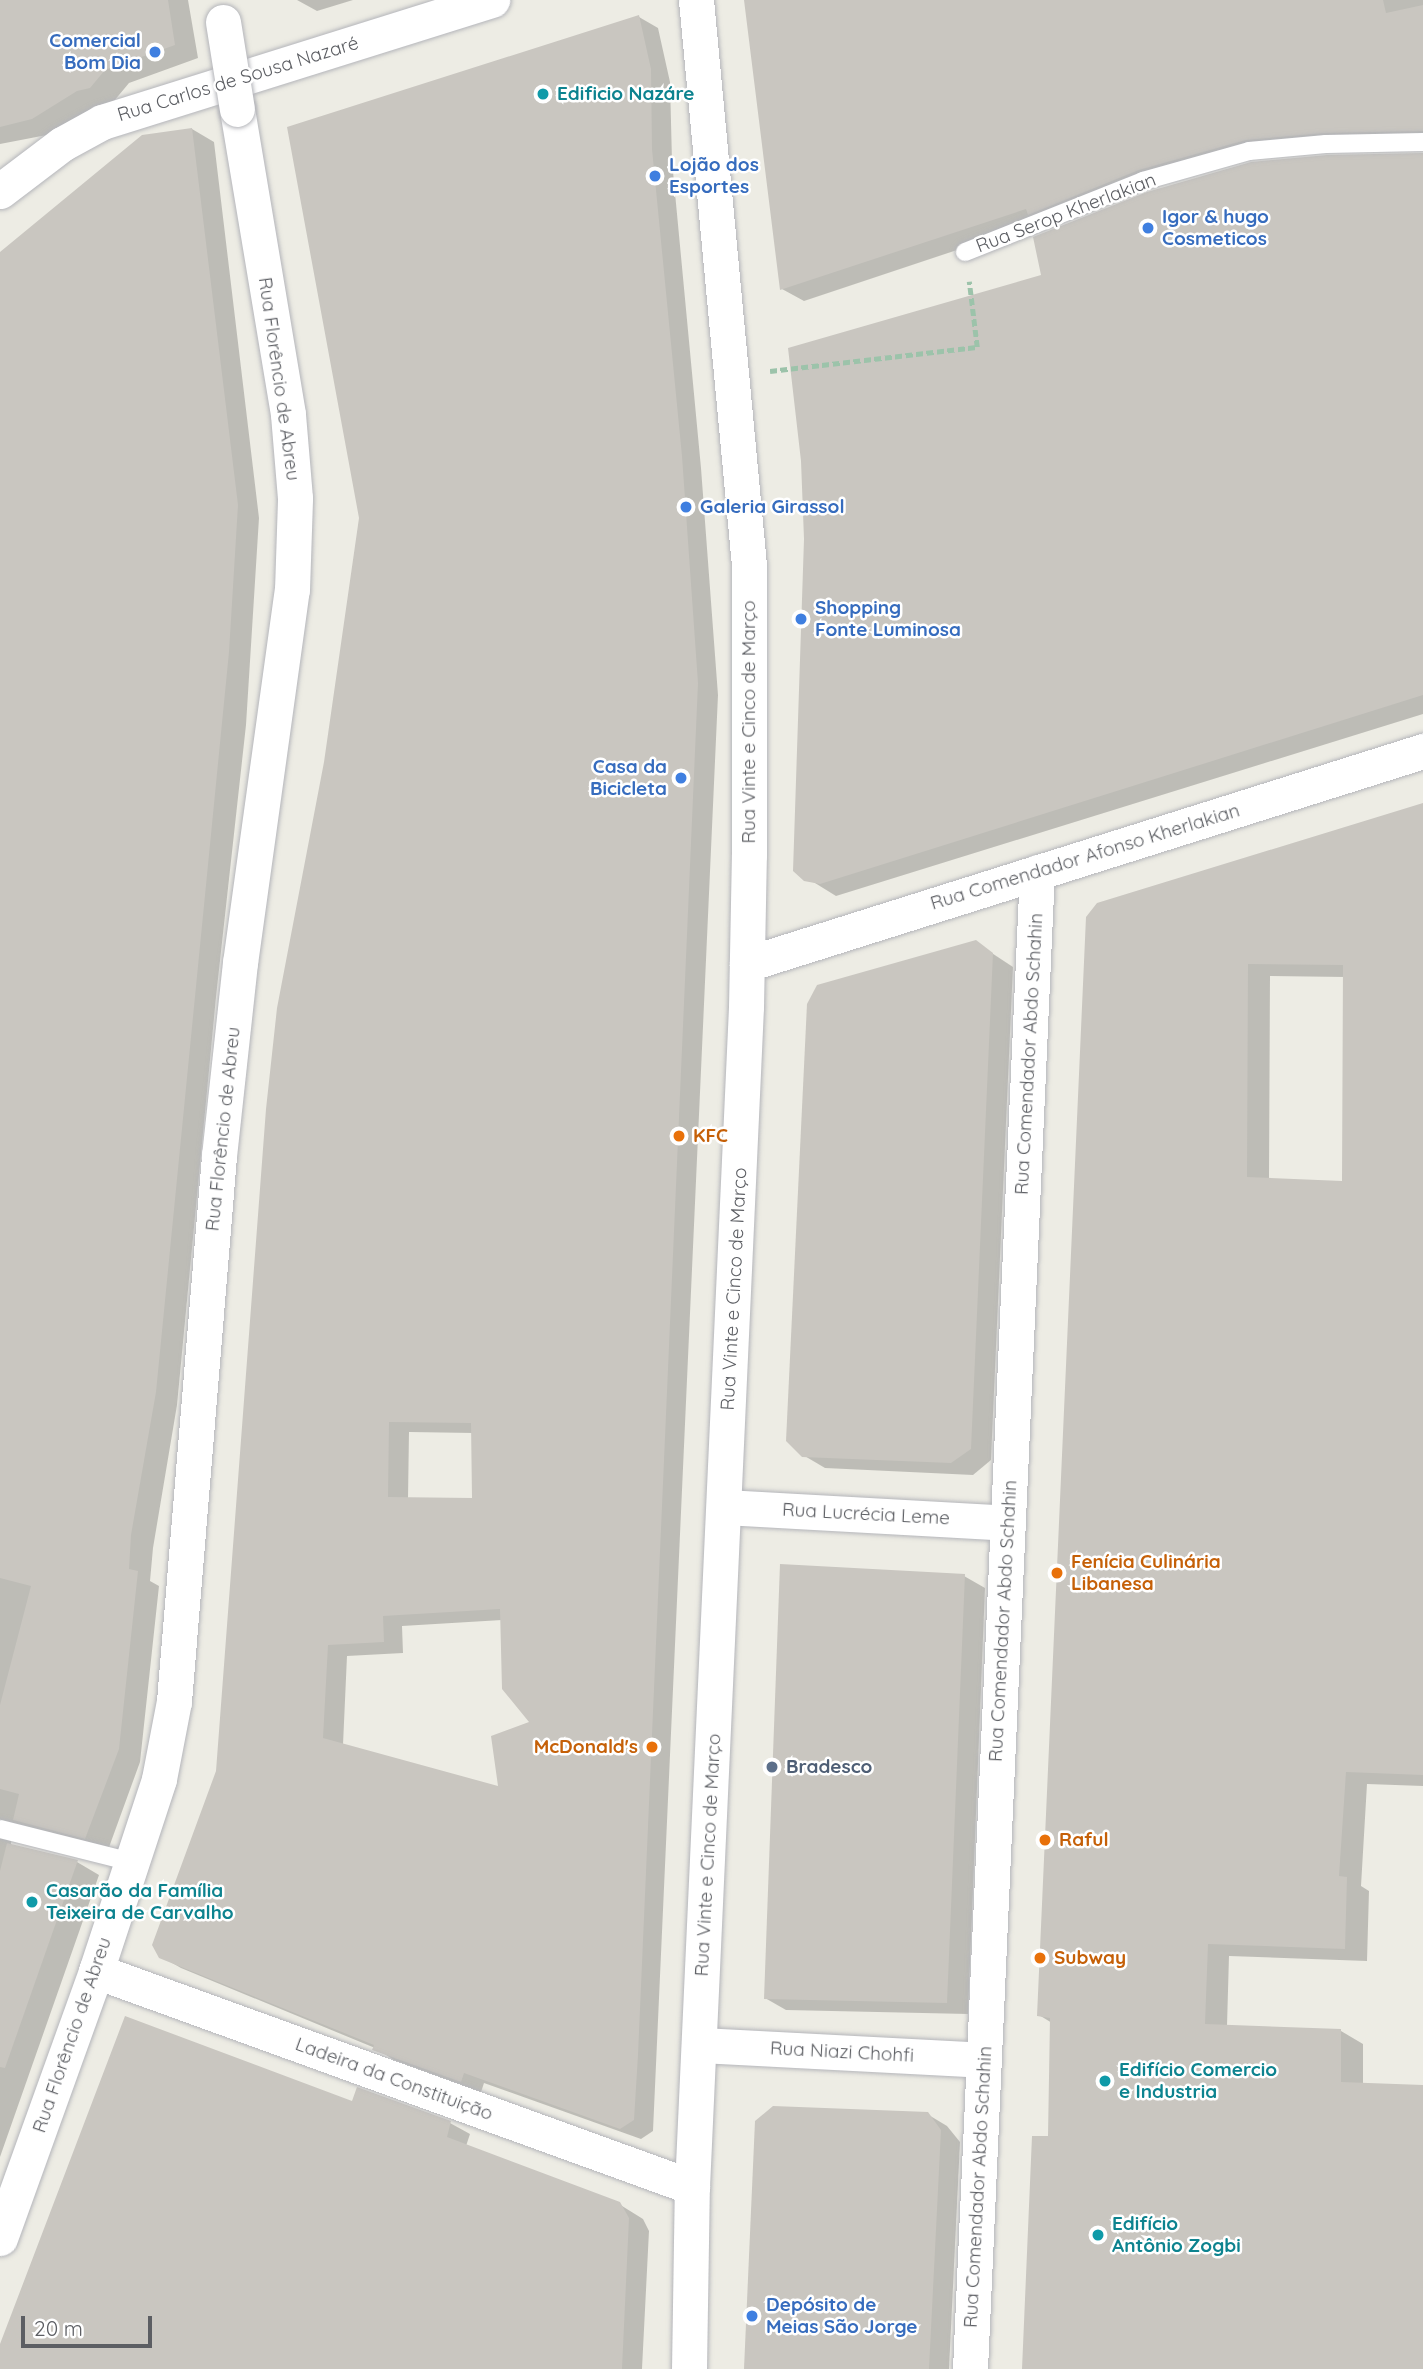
<!DOCTYPE html>
<html>
<head>
<meta charset="utf-8">
<style>
	body { margin:0 }
	#map { position:relative; width:1423px; height:2369px; overflow:hidden; background:#edece4; font-family:Quicksand,sans-serif }
	div>[style] { position:absolute }
	[style*='--x'] { left:calc(var(--x)*1px); top:calc(var(--y)*1px); width:calc(var(--w)*1px); rotate:calc(var(--a)*1deg) }
	.shadow>* { inset:0; background:#0003 }
	.building>* { inset:0; background:#c9c6c0 }
	.path>* { height:4.5px; margin-top:-2.25px; transform-origin:0; background:repeating-linear-gradient(90deg,#9cc3aa 0 7px,transparent 0 10.5px) }
	.roads { filter:drop-shadow(0 0 2px #b4b5ba) drop-shadow(0 0 2px #b4b5ba) }
	.service>* { height:18px; margin:-9px; padding:0 9px; transform-origin:9px; border-radius:9px; background:#fff }
	.minor>* { height:35px; margin:-17.5px; padding:0 17.5px; transform-origin:17.5px; border-radius:17.5px; background:#fff }
	.bridges { filter:drop-shadow(0 0 2px #b4b5ba) drop-shadow(0 0 2px #b4b5ba) }
	.minor-bridge>* { height:35px; margin:-17.5px; padding:0 17.5px; transform-origin:17.5px; border-radius:17.5px; background:#fff }
	.dots>* { width:19px; height:19px; translate:-50% -50%; box-sizing:border-box; border:4px solid #fff; border-radius:50% }
	span { translate:-50% -50%; white-space:nowrap; text-align:center; line-height:1.15; -webkit-text-stroke:5px #fff; paint-order:stroke }
	.shop-label { font-size:19px; color:#366cbe; font-weight:700 }
	.right { translate:-100% -50%; text-align:right }
	.left { translate:0 -50%; text-align:left }
	.street-label { font-size:19px; color:#5c5e63 }
	.culture-label { font-size:19px; color:#0d838f; font-weight:700 }
	.food-label { font-size:19px; color:#c56008; font-weight:700 }
	.service-label { font-size:19px; color:#4e5e75; font-weight:700 }
	.scale { position:absolute; left:21px; top:2316px; width:131px; height:32px; box-sizing:border-box; border:4px solid #5c5e63; border-top:0; padding-left:9px; font-size:21px; line-height:24px; white-space:nowrap; color:#5c5e63; -webkit-text-stroke:5px #fff; paint-order:stroke }
</style>
</head>
<body>
<div id="map">
	<div class="shadow">
		<i style="clip-path:polygon(0 0,188px 0,198px 58px,129px 83px,114px 101px,52px 134px,0 144px)"></i>
		<i style="clip-path:polygon(297px 0,353px 0,317px 11px)"></i>
		<i style="clip-path:polygon(747px 0,1423px 0,1423px 143px,1269px 152px,1161px 182px,804px 301px,782px 289px)"></i>
		<i style="clip-path:polygon(evenodd,639px 17px,658px 28px,670px 82px,672px 161px,701px 468px,718px 695px,653px 2131px,641px 2139px,484px 2083px,481px 2092px,394px 2060px,375px 2048px,181px 1968px,160px 1956px,218px 1771px,639px 17px,409px 1432px,473px 1433px,474px 1500px,408px 1499px,409px 1432px,639px 17px,502px 1620px,531px 1723px,500px 1788px,343px 1745px,347px 1656px,403px 1653px,402px 1626px,502px 1620px)"></i>
		<i style="clip-path:polygon(192px 129px,214px 142px,259px 518px,246px 725px,216px 997px,177px 1405px,153px 1548px,150px 1581px,159px 1586px,140px 1762px,108px 1850px,11px 1838px,11px 1845px,77px 1862px,99px 1875px,0 2157px,0 253px)"></i>
		<i style="clip-path:polygon(1423px 155px,1423px 714px,836px 896px,794px 870px,1043px 277px)"></i>
		<i style="clip-path:polygon(evenodd,1423px 805px,1423px 1786px,1367px 1784px,1361px 1886px,1369px 1891px,1367px 1961px,1229px 1956px,1227px 2026px,1341px 2031px,1363px 2044px,1363px 2085px,1423px 2087px,1423px 2369px,1024px 2369px,1049px 2138px,1052px 2023px,1039px 2015px,1088px 918px,1423px 805px,1270px 976px,1345px 977px,1344px 1183px,1269px 1180px,1270px 976px)"></i>
		<i style="clip-path:polygon(975px 942px,1013px 967px,991px 1460px,973px 1475px,825px 1468px,803px 1455px)"></i>
		<i style="clip-path:polygon(964px 1576px,985px 1588px,968px 2014px,786px 2010px,765px 1998px)"></i>
		<i style="clip-path:polygon(353px 2103px,450px 2123px,470px 2134px,466px 2146px,614px 2201px,643px 2219px,649px 2231px,642px 2369px,0 2369px,0 2350px)"></i>
		<i style="clip-path:polygon(927px 2114px,947px 2126px,960px 2142px,949px 2369px,745px 2369px)"></i>
	</div>
	<div class="building">
		<i style="clip-path:polygon(0 0,168px 0,175px 45px,105px 70px,90px 88px,77px 91px,32px 119px,0 127px)"></i>
		<i style="clip-path:polygon(744px 0,1383px 0,1386px 13px,1423px 5px,1423px 131px,1325px 133px,1246px 140px,1139px 170px,1028px 215px,1026px 209px,780px 290px)"></i>
		<i style="clip-path:polygon(evenodd,639px 15px,651px 69px,652px 149px,682px 456px,698px 683px,638px 2055px,634px 2120px,620px 2129px,464px 2073px,461px 2082px,372px 2050px,374px 2045px,159px 1958px,152px 1945px,216px 1771px,266px 1109px,277px 1008px,324px 762px,359px 518px,287px 127px,639px 15px,389px 1422px,471px 1423px,472px 1498px,388px 1497px,389px 1422px,639px 15px,500px 1609px,502px 1689px,529px 1722px,491px 1736px,498px 1786px,323px 1738px,328px 1645px,384px 1642px,383px 1616px,500px 1609px)"></i>
		<i style="clip-path:polygon(192px 128px,238px 505px,229px 652px,156px 1392px,131px 1535px,129px 1569px,138px 1571px,119px 1749px,85px 1839px,13px 1820px,19px 1794px,0 1789px,0 1705px,31px 1586px,0 1578px,0 252px,142px 135px)"></i>
		<i style="clip-path:polygon(1423px 153px,1423px 695px,820px 884px,804px 881px,793px 871px,804px 539px,801px 461px,788px 348px,1041px 275px,1033px 237px,1147px 192px,1251px 162px,1327px 155px)"></i>
		<i style="clip-path:polygon(evenodd,1423px 803px,1423px 1775px,1346px 1772px,1339px 1876px,1347px 1877px,1345px 1949px,1208px 1944px,1205px 2024px,1341px 2029px,1341px 2082px,1423px 2085px,1423px 2369px,1022px 2369px,1032px 2136px,1048px 2136px,1050px 2018px,1037px 2016px,1086px 917px,1097px 903px,1423px 803px,1248px 964px,1343px 965px,1342px 1181px,1247px 1177px,1248px 964px)"></i>
		<i style="clip-path:polygon(976px 940px,993px 953px,971px 1449px,951px 1463px,802px 1457px,786px 1441px,807px 1004px,817px 985px)"></i>
		<i style="clip-path:polygon(780px 1564px,965px 1574px,947px 2003px,764px 1999px)"></i>
		<i style="clip-path:polygon(7px 1843px,78px 1860px,5px 2068px,0 2067px,0 1871px)"></i>
		<i style="clip-path:polygon(125px 2016px,352px 2101px,357px 2087px,451px 2121px,447px 2137px,620px 2202px,629px 2218px,622px 2369px,0 2369px,0 2344px)"></i>
		<i style="clip-path:polygon(773px 2106px,928px 2112px,941px 2130px,929px 2369px,744px 2369px,755px 2121px)"></i>
	</div>
	<div class="path">
		<i style="--x:770;--y:371;--w:208;--a:-6.6"></i>
		<i style="--x:977;--y:347;--w:66;--a:-96.9"></i>
	</div>
	<div class="roads">
		<div class="service">
			<i style="--x:965;--y:252;--w:192;--a:-21.7"></i>
			<i style="--x:1143;--y:181;--w:110;--a:-15.8"></i>
			<i style="--x:1249;--y:151;--w:77;--a:-5.2"></i>
			<i style="--x:1326;--y:144;--w:97;--a:-1.2"></i>
			<i style="--x:0;--y:1829;--w:135;--a:14.1"></i>
		</div>
		<div class="minor">
			<i style="--x:0;--y:191;--w:78;--a:-37.2"></i>
			<i style="--x:62;--y:144;--w:46;--a:-28.8"></i>
			<i style="--x:102;--y:122;--w:409;--a:-17.4"></i>
			<i style="--x:747;--y:964;--w:709;--a:-17.49"></i>
			<i style="--x:724;--y:1507;--w:284;--a:3.2"></i>
			<i style="--x:96;--y:1971;--w:634;--a:19.92"></i>
			<i style="--x:699;--y:2045;--w:285;--a:3"></i>
			<i style="--x:0;--y:2238;--w:284;--a:-70.2"></i>
			<i style="--x:96;--y:1971;--w:202;--a:-71.8"></i>
			<i style="--x:159;--y:1779;--w:79;--a:-79.1"></i>
			<i style="--x:174;--y:1701;--w:547;--a:-85.28"></i>
			<i style="--x:219;--y:1156;--w:194;--a:-83.8"></i>
			<i style="--x:240;--y:963;--w:377;--a:-82.1"></i>
			<i style="--x:292;--y:590;--w:92;--a:-88.1"></i>
			<i style="--x:295;--y:498;--w:84;--a:-94.8"></i>
			<i style="--x:288;--y:414;--w:309;--a:-99.5"></i>
			<i style="--x:689;--y:2369;--w:182;--a:-89.1"></i>
			<i style="--x:692;--y:2187;--w:1181;--a:-87.38"></i>
			<i style="--x:746;--y:1007;--w:152;--a:-88.9"></i>
			<i style="--x:749;--y:855;--w:290;--a:-90"></i>
			<i style="--x:749;--y:565;--w:567;--a:-95.36"></i>
			<i style="--x:970;--y:2369;--w:1498;--a:-87.44"></i>
		</div>
	</div>
	<div class="bridges">
		<div class="minor-bridge">
			<i style="--x:223;--y:22;--w:88;--a:80.9"></i>
		</div>
	</div>
	<div class="dots">
		<i style="left:155px;top:52px;background:#3f7fe0"></i>
		<i style="left:543px;top:94px;background:#0f9aa8"></i>
		<i style="left:655px;top:176px;background:#3f7fe0"></i>
		<i style="left:1148px;top:228px;background:#3f7fe0"></i>
		<i style="left:686px;top:507px;background:#3f7fe0"></i>
		<i style="left:801px;top:619px;background:#3f7fe0"></i>
		<i style="left:681px;top:778px;background:#3f7fe0"></i>
		<i style="left:679px;top:1136px;background:#e8710a"></i>
		<i style="left:1057px;top:1573px;background:#e8710a"></i>
		<i style="left:652px;top:1747px;background:#e8710a"></i>
		<i style="left:772px;top:1767px;background:#5c6f8a"></i>
		<i style="left:1045px;top:1840px;background:#e8710a"></i>
		<i style="left:32px;top:1902px;background:#0f9aa8"></i>
		<i style="left:1040px;top:1958px;background:#e8710a"></i>
		<i style="left:1105px;top:2081px;background:#0f9aa8"></i>
		<i style="left:1098px;top:2235px;background:#0f9aa8"></i>
		<i style="left:752px;top:2316px;background:#3f7fe0"></i>
	</div>
	<div class="shop-label">
		<span class="right" style="left:141px;top:52px">Comercial<br>Bom Dia</span>
		<span class="left" style="left:669px;top:176px">Lojão dos<br>Esportes</span>
		<span class="left" style="left:1162px;top:228px">Igor &amp; hugo<br>Cosmeticos</span>
		<span class="left" style="left:700px;top:507px">Galeria Girassol</span>
		<span class="left" style="left:815px;top:619px">Shopping<br>Fonte Luminosa</span>
		<span class="right" style="left:667px;top:778px">Casa da<br>Bicicleta</span>
		<span class="left" style="left:766px;top:2316px">Depósito de<br>Meias São Jorge</span>
	</div>
	<div class="street-label">
		<span style="left:238px;top:79px;rotate:-17deg">Rua Carlos de Sousa Nazaré</span>
		<span style="left:1066px;top:213px;rotate:-21deg">Rua Serop Kherlakian</span>
		<span style="left:279px;top:379px;rotate:82deg">Rua Florêncio de Abreu</span>
		<span style="left:749px;top:722px;rotate:-90deg">Rua Vinte e Cinco de Março</span>
		<span style="left:1085px;top:857px;rotate:-17deg">Rua Comendador Afonso Kherlakian</span>
		<span style="left:1029px;top:1054px;rotate:-87deg">Rua Comendador Abdo Schahin</span>
		<span style="left:223px;top:1129px;rotate:-84deg">Rua Florêncio de Abreu</span>
		<span style="left:734px;top:1289px;rotate:-87deg">Rua Vinte e Cinco de Março</span>
		<span style="left:866px;top:1514px;rotate:3deg">Rua Lucrécia Leme</span>
		<span style="left:1003px;top:1621px;rotate:-87deg">Rua Comendador Abdo Schahin</span>
		<span style="left:708px;top:1855px;rotate:-87deg">Rua Vinte e Cinco de Março</span>
		<span style="left:72px;top:2035px;rotate:-71deg">Rua Florêncio de Abreu</span>
		<span style="left:842px;top:2052px;rotate:3deg">Rua Niazi Chohfi</span>
		<span style="left:394px;top:2079px;rotate:20deg">Ladeira da Constituição</span>
		<span style="left:978px;top:2187px;rotate:-87deg">Rua Comendador Abdo Schahin</span>
	</div>
	<div class="culture-label">
		<span class="left" style="left:557px;top:94px">Edificio Nazáre</span>
		<span class="left" style="left:46px;top:1902px">Casarão da Família<br>Teixeira de Carvalho</span>
		<span class="left" style="left:1119px;top:2081px">Edifício Comercio<br>e Industria</span>
		<span class="left" style="left:1112px;top:2235px">Edifício<br>Antônio Zogbi</span>
	</div>
	<div class="food-label">
		<span class="left" style="left:693px;top:1136px">KFC</span>
		<span class="left" style="left:1071px;top:1573px">Fenícia Culinária<br>Libanesa</span>
		<span class="right" style="left:638px;top:1747px">McDonald's</span>
		<span class="left" style="left:1059px;top:1840px">Raful</span>
		<span class="left" style="left:1054px;top:1958px">Subway</span>
	</div>
	<div class="service-label">
		<span class="left" style="left:786px;top:1767px">Bradesco</span>
	</div>
	<div class="scale">20 m</div>
</div>
</body>
</html>
